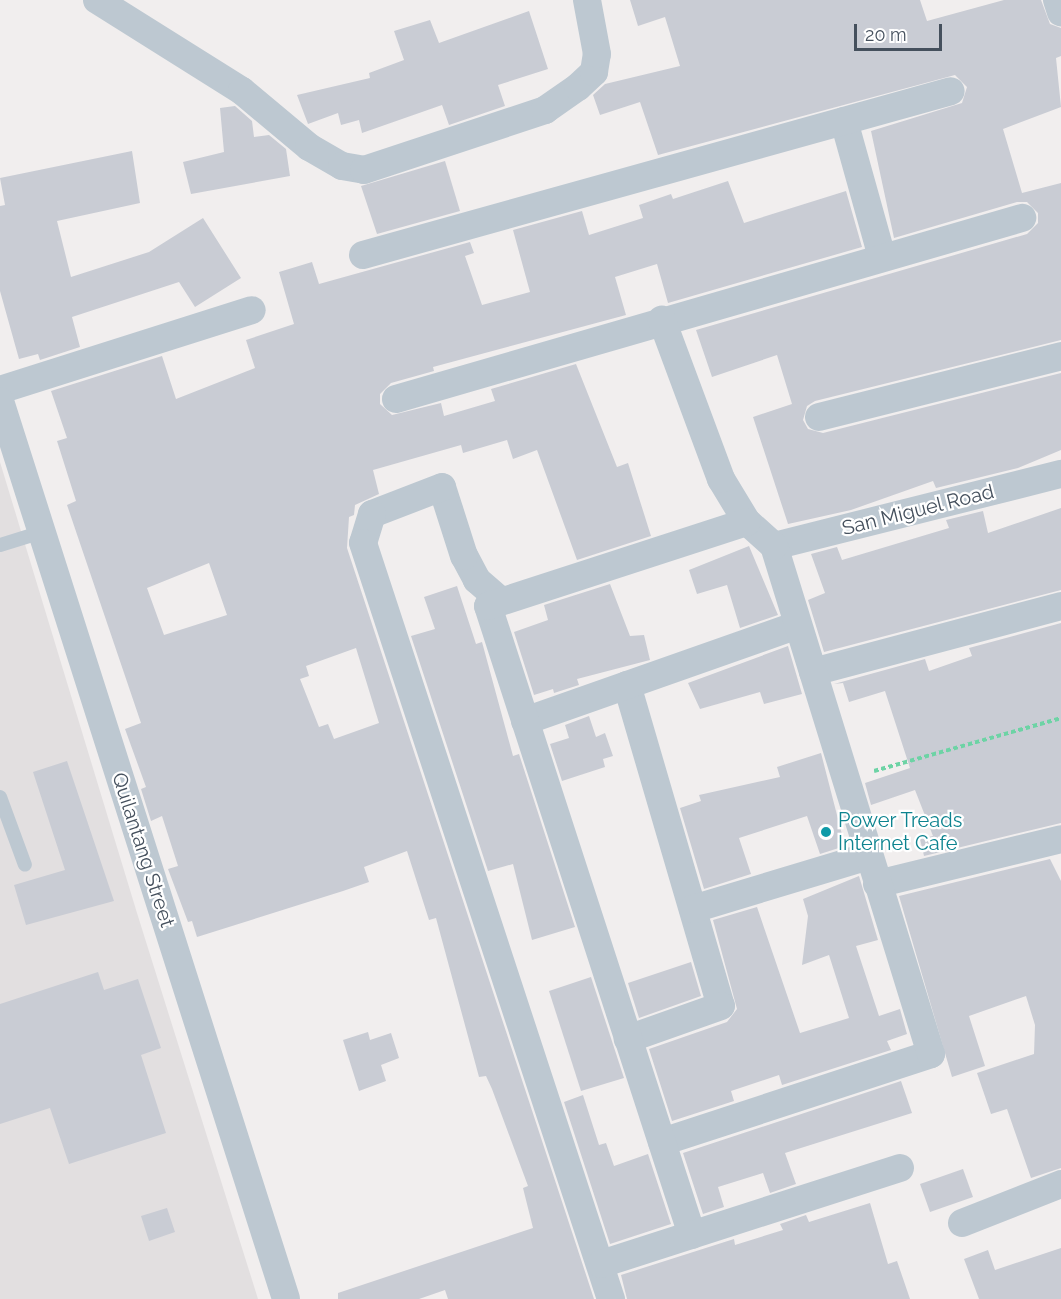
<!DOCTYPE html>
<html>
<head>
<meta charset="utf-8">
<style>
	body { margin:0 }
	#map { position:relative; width:1061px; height:1299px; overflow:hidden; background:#f1eeee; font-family:Raleway,sans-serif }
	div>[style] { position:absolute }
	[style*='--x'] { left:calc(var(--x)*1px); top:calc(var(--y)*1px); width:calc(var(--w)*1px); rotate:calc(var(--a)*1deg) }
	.education>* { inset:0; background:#e2dfe0 }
	.building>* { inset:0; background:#c9ccd4 }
	.path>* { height:4px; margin-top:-2px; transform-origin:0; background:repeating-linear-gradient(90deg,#6dd3a5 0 4.5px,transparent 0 7.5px) }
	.lane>* { height:14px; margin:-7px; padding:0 7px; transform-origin:7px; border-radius:7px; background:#bdc8d1 }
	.street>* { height:28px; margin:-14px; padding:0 14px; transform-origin:14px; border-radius:14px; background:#bdc8d1 }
	.dots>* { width:16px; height:16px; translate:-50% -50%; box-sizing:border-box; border:3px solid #fff; border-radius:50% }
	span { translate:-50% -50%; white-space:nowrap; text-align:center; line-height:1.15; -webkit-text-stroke:4.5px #fff; paint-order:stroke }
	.street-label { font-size:20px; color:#45505d }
	.culture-label { font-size:20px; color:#0d838f }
	.left { translate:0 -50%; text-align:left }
	.scale { position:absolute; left:854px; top:24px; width:88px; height:27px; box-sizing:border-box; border:3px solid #45505d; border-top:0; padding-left:8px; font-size:18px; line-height:21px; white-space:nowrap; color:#45505d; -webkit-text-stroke:4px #fff; paint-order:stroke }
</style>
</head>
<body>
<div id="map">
	<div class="education">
		<i style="clip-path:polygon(0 462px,137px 913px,258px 1299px,0 1299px)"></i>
	</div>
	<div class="building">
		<i style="clip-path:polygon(630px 0,920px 0,927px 21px,1004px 0,1041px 0,1050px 24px,1061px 28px,1061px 56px,1056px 58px,1061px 107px,1003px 129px,1022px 193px,1061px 183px,1061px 340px,815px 401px,807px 406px,803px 420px,808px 429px,823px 433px,1061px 373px,1061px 450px,1018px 468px,936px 488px,933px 481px,851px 510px,788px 524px,753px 417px,792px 404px,777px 355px,712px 377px,696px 330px,1027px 234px,1038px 223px,1038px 213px,1027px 202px,1017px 202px,894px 238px,871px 131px,962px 103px,967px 87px,955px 75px,658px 155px,640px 102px,600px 115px,593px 95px,605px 84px,680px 66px,665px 17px,638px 26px)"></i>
		<i style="clip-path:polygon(529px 11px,548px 69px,498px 85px,505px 106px,449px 125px,442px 105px,362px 133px,359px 120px,341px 125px,338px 113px,308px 124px,297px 95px,370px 78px,369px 73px,404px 60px,394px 31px,430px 20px,439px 43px)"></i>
		<i style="clip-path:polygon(235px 106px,252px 121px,254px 137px,269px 135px,286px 149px,290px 176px,191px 194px,183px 162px,224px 152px,220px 108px)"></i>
		<i style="clip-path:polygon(132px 151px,140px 203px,57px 221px,71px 277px,149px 252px,203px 218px,241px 278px,195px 307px,179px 282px,72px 317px,80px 347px,40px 360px,38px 354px,19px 359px,0 291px,0 206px,5px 205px,0 178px)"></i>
		<i style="clip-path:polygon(445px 161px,460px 211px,377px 234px,361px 186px)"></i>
		<i style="clip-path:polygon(evenodd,728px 181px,744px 223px,846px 191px,862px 247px,668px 303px,657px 264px,615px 277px,626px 315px,433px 367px,434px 371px,391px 383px,380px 394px,380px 404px,392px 415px,441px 403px,444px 416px,495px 401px,491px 389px,576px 364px,617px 467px,628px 463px,651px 536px,577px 560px,537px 450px,513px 459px,507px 440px,463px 453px,461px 445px,373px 470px,379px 494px,355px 505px,354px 515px,349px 517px,347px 548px,594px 1299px,448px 1299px,445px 1290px,419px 1299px,338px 1299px,338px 1293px,533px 1228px,523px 1188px,528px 1186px,492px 1089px,486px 1076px,479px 1077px,436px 918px,429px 920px,407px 851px,364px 867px,369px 882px,343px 891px,197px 937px,192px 921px,188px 922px,168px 869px,178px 866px,162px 816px,151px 821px,141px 789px,146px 787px,125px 729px,141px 723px,67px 505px,76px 501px,57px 441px,67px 438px,51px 391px,162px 356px,176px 399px,255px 368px,246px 340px,294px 324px,279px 272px,312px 262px,319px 284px,470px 242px,474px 253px,465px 256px,482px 305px,530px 292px,513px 230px,582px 211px,589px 235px,643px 218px,639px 205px,671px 194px,673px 199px,728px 181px,209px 563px,227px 615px,164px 635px,147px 588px,209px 563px,728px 181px,356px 648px,379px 723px,334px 739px,328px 724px,319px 727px,300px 679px,309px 676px,306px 666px,356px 648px)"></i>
		<i style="clip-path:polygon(1061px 508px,1061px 590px,824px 652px,808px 600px,825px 593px,811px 554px,837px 547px,842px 560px,949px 528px,946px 520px,983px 511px,988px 533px)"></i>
		<i style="clip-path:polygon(749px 546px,778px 615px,740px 628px,727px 585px,697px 594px,689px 570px)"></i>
		<i style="clip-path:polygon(610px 584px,630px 636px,644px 635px,650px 660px,577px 679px,579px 685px,554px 693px,553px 689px,534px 695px,514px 632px,548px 620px,544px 605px)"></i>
		<i style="clip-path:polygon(457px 586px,476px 644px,482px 642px,513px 756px,519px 754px,575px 927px,532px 940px,513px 864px,488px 871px,411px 636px,435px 629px,424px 597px)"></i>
		<i style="clip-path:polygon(1061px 623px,1061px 823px,924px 856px,920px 839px,933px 836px,915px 790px,871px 805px,865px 783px,910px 768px,885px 691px,849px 702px,843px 683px,834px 684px,925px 659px,929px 671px,972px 656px,969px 648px)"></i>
		<i style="clip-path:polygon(788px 646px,802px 694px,764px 704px,760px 692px,700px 709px,688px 683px)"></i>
		<i style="clip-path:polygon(589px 716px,596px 737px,605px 733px,613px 756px,603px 759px,605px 767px,562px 781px,550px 744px,569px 738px,565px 725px)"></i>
		<i style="clip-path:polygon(821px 753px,845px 846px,820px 854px,807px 816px,739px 838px,751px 874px,704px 889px,680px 808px,701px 801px,699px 795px,780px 777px,777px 767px)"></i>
		<i style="clip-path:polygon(67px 761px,114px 901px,26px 925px,14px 885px,65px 870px,33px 772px)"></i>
		<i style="clip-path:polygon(1050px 859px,1061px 881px,1061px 1168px,1031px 1178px,1007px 1109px,991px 1114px,977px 1073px,1034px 1054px,1035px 1025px,1026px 996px,969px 1016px,985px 1066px,952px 1077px,899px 896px)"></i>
		<i style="clip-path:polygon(859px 876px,878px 940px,856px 946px,879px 1016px,900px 1009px,907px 1034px,887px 1041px,891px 1050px,782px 1085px,779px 1075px,731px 1091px,734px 1101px,672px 1121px,649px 1049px,727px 1022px,737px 1009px,713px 920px,757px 907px,800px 1033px,849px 1018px,829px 955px,802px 965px,808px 916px,803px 899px)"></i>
		<i style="clip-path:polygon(691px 962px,701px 996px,639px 1018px,628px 983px)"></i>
		<i style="clip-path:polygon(98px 972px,104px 990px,138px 979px,161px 1048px,141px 1055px,166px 1133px,69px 1164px,50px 1108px,0 1124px,0 1004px)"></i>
		<i style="clip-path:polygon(591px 977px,624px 1078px,581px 1091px,549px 991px)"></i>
		<i style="clip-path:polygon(368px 1032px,370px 1040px,391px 1033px,399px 1058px,381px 1065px,386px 1081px,359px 1091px,343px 1040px)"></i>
		<i style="clip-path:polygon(901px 1081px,912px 1113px,785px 1153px,796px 1184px,770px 1193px,763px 1173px,718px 1187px,724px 1207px,703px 1214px,683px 1153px)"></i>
		<i style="clip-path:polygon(583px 1095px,599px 1145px,606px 1143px,614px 1166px,648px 1154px,671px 1224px,610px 1244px,564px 1102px)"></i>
		<i style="clip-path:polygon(963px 1169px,973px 1197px,930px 1212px,920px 1184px)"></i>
		<i style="clip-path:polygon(870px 1203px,888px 1264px,897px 1261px,910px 1299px,627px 1299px,621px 1275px,734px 1239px,735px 1245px,783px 1230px,780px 1224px,806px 1215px,809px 1222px)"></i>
		<i style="clip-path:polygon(167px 1208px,175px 1232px,149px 1241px,141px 1216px)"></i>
		<i style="clip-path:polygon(1061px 1248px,1061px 1299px,979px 1299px,964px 1259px,988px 1250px,995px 1270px)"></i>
	</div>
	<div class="path">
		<i style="--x:874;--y:771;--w:194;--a:-15.8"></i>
	</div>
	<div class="lane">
		<i style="--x:0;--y:545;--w:44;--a:-17.2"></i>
		<i style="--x:0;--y:797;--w:72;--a:69.8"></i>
	</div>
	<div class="street">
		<i style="--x:97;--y:0;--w:171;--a:32.1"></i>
		<i style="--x:242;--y:91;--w:87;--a:39.9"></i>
		<i style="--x:309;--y:147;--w:38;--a:30"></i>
		<i style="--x:342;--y:166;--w:22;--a:10"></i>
		<i style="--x:364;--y:170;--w:191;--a:-18.3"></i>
		<i style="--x:545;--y:110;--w:40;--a:-34.9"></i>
		<i style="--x:578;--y:87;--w:22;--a:-43"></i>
		<i style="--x:594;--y:72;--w:18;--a:-81"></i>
		<i style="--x:597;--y:54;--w:55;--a:-100.5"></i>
		<i style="--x:1057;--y:0;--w:13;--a:72"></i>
		<i style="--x:844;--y:121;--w:141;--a:74.4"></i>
		<i style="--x:363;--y:255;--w:610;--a:-15.58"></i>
		<i style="--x:0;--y:390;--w:264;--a:-17.6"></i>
		<i style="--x:396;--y:399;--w:652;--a:-16.13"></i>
		<i style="--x:0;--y:401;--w:942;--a:72.33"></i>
		<i style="--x:819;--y:417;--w:250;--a:-14.1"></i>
		<i style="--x:774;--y:546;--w:296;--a:-14.1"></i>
		<i style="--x:501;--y:601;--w:32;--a:-139"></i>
		<i style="--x:477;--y:580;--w:27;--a:-118"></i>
		<i style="--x:464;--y:556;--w:72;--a:-107.7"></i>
		<i style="--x:442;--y:487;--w:75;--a:158.9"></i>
		<i style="--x:372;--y:514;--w:30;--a:107"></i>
		<i style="--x:363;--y:543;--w:796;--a:71.84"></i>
		<i style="--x:813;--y:672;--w:257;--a:-14.9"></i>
		<i style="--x:627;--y:685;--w:334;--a:73.7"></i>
		<i style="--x:721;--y:1006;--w:99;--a:160.5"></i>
		<i style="--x:525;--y:721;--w:289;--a:-19.4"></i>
		<i style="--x:877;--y:884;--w:189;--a:-13.7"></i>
		<i style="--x:693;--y:909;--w:184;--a:-16.8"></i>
		<i style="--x:662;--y:1142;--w:283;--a:-18.1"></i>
		<i style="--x:931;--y:1054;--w:532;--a:-107.17"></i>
		<i style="--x:774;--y:546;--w:36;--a:-138"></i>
		<i style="--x:747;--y:522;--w:50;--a:-121.2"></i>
		<i style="--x:721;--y:479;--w:170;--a:-110.4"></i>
		<i style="--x:962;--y:1223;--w:106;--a:-21.5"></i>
		<i style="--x:692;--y:1235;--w:661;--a:-107.97"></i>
		<i style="--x:488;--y:606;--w:272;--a:-18"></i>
		<i style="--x:601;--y:1264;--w:314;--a:-17.8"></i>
	</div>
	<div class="dots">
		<i style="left:826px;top:832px;background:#0f9aa8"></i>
	</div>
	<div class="street-label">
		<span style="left:918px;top:510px;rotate:-14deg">San Miguel Road</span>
		<span style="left:143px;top:850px;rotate:72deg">Quilantang Street</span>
	</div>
	<div class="culture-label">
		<span class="left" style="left:838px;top:832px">Power Treads<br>Internet Cafe</span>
	</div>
	<div class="scale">20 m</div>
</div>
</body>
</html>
